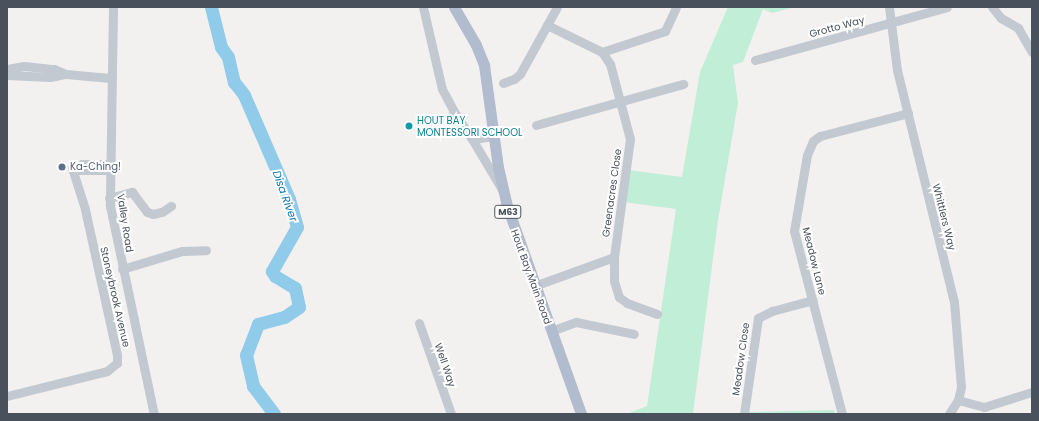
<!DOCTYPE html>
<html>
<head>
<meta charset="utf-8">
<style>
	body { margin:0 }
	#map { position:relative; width:1039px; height:421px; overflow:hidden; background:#f3f1f0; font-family:Poppins,sans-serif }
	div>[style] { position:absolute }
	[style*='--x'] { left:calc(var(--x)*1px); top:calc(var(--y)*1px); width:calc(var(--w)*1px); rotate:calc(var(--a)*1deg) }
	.green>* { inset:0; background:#c1eed7 }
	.river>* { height:13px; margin:-6.5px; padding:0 6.5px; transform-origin:6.5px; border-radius:6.5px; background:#90cce9 }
	.minor>* { height:9px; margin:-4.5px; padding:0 4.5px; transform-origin:4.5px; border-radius:4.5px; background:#c2c9d1 }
	.major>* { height:11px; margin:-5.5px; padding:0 5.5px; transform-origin:5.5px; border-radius:5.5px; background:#b1bcce }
	.dots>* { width:11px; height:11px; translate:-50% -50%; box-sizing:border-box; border:2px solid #fff; border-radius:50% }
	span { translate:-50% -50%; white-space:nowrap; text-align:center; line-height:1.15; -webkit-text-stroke:4px #fff; paint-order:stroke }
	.shield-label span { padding:1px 3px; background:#fff; border:1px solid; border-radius:3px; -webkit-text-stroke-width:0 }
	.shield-label { font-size:9px; color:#49515d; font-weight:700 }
	.street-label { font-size:10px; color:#49515d }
	.culture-label { font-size:10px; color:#0d838f }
	.left { translate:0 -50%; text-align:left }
	.service-label { font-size:10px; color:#4e5e75 }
	.water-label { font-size:11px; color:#1377a6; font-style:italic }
	.frame { position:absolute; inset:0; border:8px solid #49515d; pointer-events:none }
</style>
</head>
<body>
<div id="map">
	<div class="green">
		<i style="clip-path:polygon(728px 7px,795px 7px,772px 13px,763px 9px,743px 62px,733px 65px,738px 103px,718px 220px,693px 414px,627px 414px,647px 406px,676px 209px,623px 202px,628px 170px,682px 177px,700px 72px)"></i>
		<i style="clip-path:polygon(834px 410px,835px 414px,748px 414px,748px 412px)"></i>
	</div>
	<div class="river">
		<i style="--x:211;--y:7;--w:41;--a:76"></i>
		<i style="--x:221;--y:47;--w:12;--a:55"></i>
		<i style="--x:228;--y:57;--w:26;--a:77"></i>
		<i style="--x:234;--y:82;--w:16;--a:52"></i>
		<i style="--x:244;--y:95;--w:113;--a:66.6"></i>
		<i style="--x:289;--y:199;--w:29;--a:74"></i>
		<i style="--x:297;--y:227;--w:51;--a:119.6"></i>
		<i style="--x:272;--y:271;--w:6;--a:59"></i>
		<i style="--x:275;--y:276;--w:23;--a:31"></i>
		<i style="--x:295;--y:288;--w:19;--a:78"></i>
		<i style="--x:299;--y:307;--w:18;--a:146"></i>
		<i style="--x:284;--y:317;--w:27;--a:165"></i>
		<i style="--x:258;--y:324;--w:33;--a:111"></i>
		<i style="--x:246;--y:355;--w:32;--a:77"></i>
		<i style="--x:253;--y:386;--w:35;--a:53"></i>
	</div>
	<div class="minor">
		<i style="--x:113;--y:7;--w:199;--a:90.9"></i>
		<i style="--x:110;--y:206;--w:213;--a:78.1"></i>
		<i style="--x:423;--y:7;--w:84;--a:77"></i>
		<i style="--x:442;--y:89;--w:24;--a:62"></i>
		<i style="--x:453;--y:110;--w:35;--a:57"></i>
		<i style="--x:472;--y:139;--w:22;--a:-8"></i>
		<i style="--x:889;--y:7;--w:64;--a:82.8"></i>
		<i style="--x:897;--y:70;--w:239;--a:76.2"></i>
		<i style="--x:954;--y:302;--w:85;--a:85.3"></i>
		<i style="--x:961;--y:387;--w:13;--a:103"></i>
		<i style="--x:958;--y:400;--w:17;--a:123"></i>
		<i style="--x:992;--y:7;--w:14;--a:51"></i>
		<i style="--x:1001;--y:18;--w:20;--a:30"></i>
		<i style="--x:1018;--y:28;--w:28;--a:60"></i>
		<i style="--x:547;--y:25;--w:61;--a:26.1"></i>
		<i style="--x:602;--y:52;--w:66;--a:-18.4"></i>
		<i style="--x:665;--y:31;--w:26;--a:-65"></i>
		<i style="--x:755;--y:60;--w:199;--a:-15.4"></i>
		<i style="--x:7;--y:69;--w:17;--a:-10"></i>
		<i style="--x:24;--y:66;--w:30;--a:6"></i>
		<i style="--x:54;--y:69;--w:13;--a:23"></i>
		<i style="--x:7;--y:75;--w:43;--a:2.7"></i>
		<i style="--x:50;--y:77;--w:16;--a:-11"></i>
		<i style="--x:66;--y:74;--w:44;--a:5.2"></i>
		<i style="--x:503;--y:83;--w:12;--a:-20"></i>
		<i style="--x:514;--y:79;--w:8;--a:-40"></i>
		<i style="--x:520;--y:74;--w:77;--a:-61.1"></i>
		<i style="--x:536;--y:125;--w:153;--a:-15.6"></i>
		<i style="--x:472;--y:139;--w:61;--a:59.2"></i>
		<i style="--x:74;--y:170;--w:34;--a:0"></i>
		<i style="--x:109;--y:198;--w:24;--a:-15"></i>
		<i style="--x:132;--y:192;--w:25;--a:53"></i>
		<i style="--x:147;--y:212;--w:6;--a:18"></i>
		<i style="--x:153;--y:214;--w:9;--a:-13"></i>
		<i style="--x:162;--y:212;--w:11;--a:-34"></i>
		<i style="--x:614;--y:257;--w:24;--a:90"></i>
		<i style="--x:614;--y:281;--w:17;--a:73"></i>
		<i style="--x:619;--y:297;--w:10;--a:37"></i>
		<i style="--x:627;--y:303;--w:32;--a:20"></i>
		<i style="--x:122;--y:269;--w:63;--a:-16.7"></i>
		<i style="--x:182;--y:251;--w:24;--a:-2"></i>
		<i style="--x:534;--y:286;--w:85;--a:-19.9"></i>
		<i style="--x:614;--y:257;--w:119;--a:-82.3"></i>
		<i style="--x:630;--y:139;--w:78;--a:-104.9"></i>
		<i style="--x:610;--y:64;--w:14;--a:-124"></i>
		<i style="--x:419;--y:323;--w:96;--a:70.6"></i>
		<i style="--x:551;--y:331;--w:27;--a:-20"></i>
		<i style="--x:576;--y:322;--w:59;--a:11.7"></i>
		<i style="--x:7;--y:396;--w:103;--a:-14"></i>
		<i style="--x:107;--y:371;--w:13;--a:-39"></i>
		<i style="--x:117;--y:363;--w:8;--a:-90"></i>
		<i style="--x:117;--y:355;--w:149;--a:-102.4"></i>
		<i style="--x:85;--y:209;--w:43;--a:-107.6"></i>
		<i style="--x:72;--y:168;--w:4;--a:-63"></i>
		<i style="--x:74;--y:164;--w:35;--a:0"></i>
		<i style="--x:958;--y:400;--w:27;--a:15"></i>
		<i style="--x:984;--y:407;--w:50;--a:-17.4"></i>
		<i style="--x:744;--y:414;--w:97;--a:-81.7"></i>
		<i style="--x:758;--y:318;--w:16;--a:-27"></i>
		<i style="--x:772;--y:311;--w:42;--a:-15"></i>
		<i style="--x:842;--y:414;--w:189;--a:-104.7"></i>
		<i style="--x:794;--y:231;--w:77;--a:-80.3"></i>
		<i style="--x:807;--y:155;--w:15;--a:-67"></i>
		<i style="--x:813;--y:141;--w:9;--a:-36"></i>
		<i style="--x:820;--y:136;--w:91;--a:-14.6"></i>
	</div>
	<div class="major">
		<i style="--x:454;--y:7;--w:44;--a:59.9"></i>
		<i style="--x:476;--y:45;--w:22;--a:68"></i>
		<i style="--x:484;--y:65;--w:103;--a:82.2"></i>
		<i style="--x:498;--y:167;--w:37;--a:77"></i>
		<i style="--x:506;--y:203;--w:224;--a:70.4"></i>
	</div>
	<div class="dots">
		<i style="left:409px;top:126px;background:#0f9aa8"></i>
		<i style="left:62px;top:167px;background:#5c6f8a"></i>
	</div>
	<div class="shield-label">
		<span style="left:508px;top:212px">M63</span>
	</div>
	<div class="street-label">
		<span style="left:837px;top:27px;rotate:-15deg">Grotto Way</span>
		<span style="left:612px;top:193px;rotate:-82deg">Greenacres Close</span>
		<span style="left:944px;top:217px;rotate:76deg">Whittlers Way</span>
		<span style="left:125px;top:223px;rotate:81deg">Valley Road</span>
		<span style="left:814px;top:261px;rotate:76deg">Meadow Lane</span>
		<span style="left:531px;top:277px;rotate:70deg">Hout Bay Main Road</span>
		<span style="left:115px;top:297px;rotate:77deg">Stoneybrook Avenue</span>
		<span style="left:741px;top:359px;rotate:-82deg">Meadow Close</span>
		<span style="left:445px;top:365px;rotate:71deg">Well Way</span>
	</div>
	<div class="culture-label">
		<span class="left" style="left:417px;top:126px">HOUT BAY<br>MONTESSORI SCHOOL</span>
	</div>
	<div class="service-label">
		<span class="left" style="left:70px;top:167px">Ka-Ching!</span>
	</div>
	<div class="water-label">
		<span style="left:285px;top:196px;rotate:70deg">Disa River</span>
	</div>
	<div class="frame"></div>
</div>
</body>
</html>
